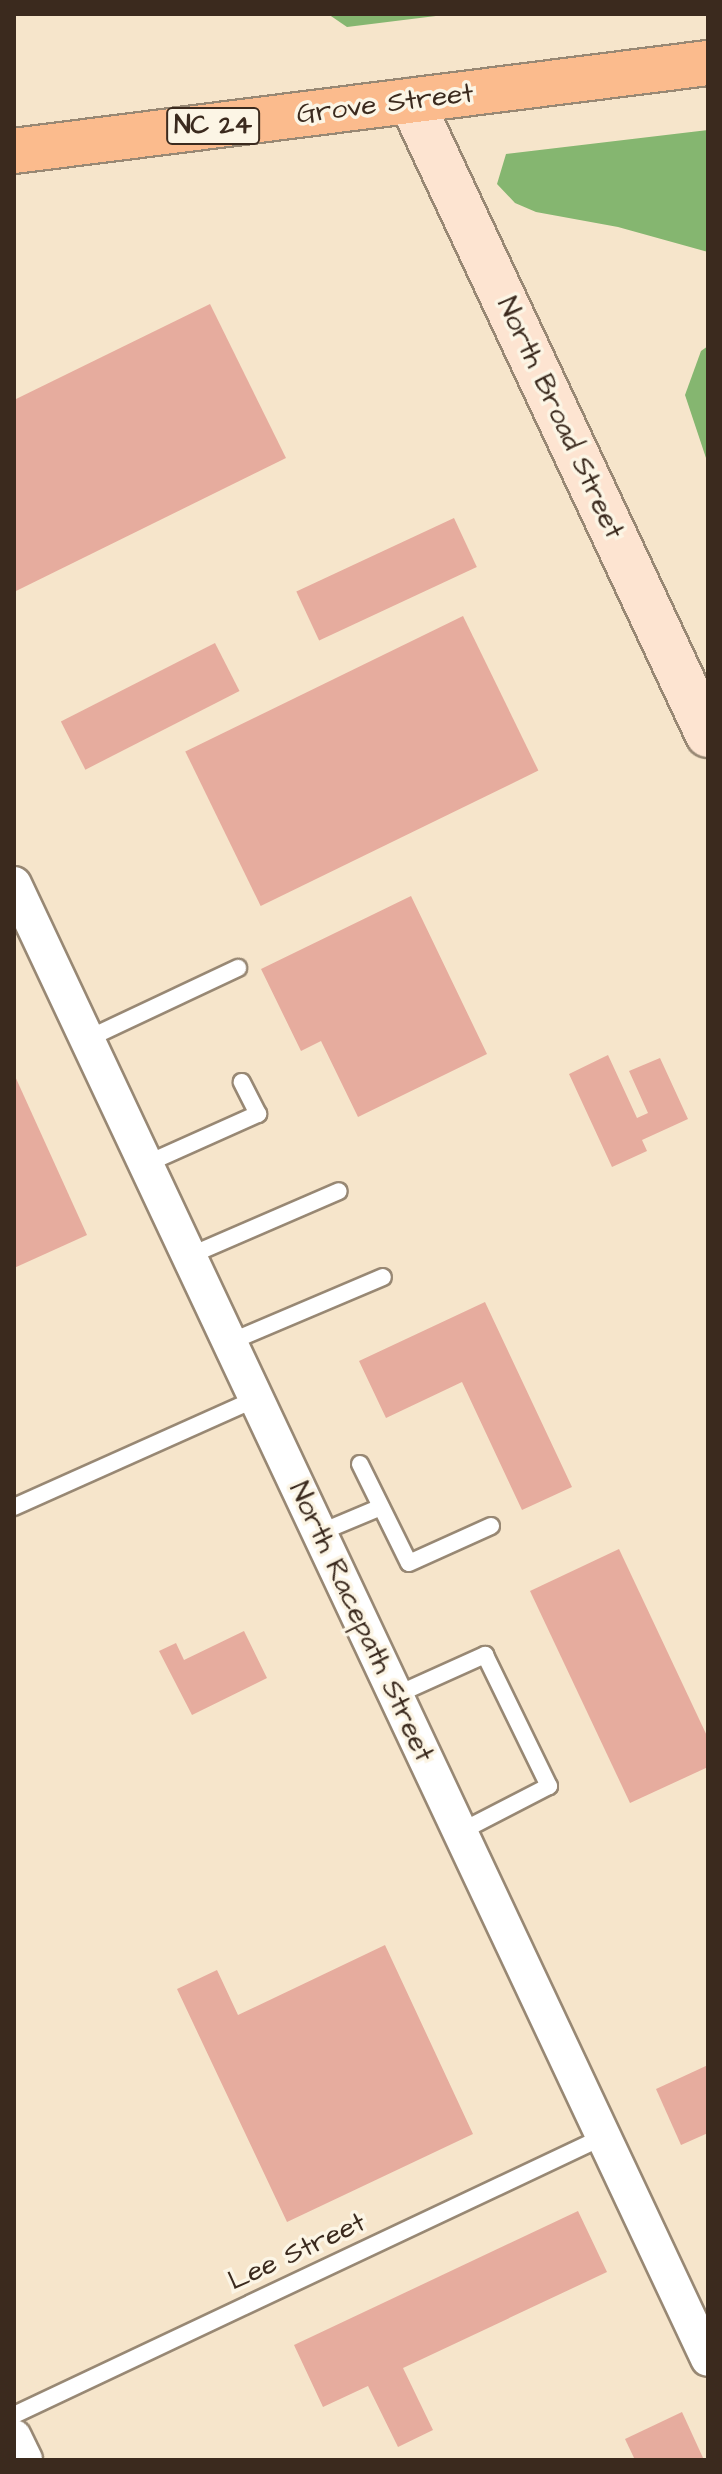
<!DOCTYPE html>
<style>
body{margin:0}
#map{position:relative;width:722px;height:2474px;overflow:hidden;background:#f6e5cb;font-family:"Architects Daughter",sans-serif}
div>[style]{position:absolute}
.forest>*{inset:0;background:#85b670}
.building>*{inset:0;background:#e6ac9e;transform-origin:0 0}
.roads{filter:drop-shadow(2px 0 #988874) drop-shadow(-2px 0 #988874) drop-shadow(0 2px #988874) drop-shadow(0 -2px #988874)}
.lane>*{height:16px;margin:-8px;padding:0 8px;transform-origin:8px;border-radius:8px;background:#fff}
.street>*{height:34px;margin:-17px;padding:0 17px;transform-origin:17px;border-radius:17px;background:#fff}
.secondary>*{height:44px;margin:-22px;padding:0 22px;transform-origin:22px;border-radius:22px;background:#fde4d1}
.highway>*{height:44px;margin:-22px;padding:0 22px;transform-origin:22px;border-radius:22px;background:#fbbb8d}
span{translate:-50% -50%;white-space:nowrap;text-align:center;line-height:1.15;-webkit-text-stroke:7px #fcf5e5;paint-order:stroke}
.shield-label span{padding:2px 6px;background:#fcf5e5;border:2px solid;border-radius:6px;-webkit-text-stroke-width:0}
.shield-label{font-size:26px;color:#3b2a1e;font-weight:700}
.street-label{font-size:28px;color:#3b2a1e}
.frame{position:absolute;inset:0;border:16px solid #3b2a1e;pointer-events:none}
</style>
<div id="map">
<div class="forest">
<div style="clip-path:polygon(328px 14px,452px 14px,347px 27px)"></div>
<div style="clip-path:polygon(708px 130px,708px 252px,618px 227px,536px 212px,515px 203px,497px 184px,506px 154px)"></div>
<div style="clip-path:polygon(708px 346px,708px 464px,685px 395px,701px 351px)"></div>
</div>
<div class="building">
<div style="clip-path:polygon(210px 304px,286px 458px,14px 592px,14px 400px)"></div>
<div style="left:454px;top:518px;width:54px;height:174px;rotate:65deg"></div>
<div style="left:463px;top:616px;width:172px;height:309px;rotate:64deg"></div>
<div style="left:215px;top:643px;width:54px;height:173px;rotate:63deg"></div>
<div style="clip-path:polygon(411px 896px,487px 1054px,358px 1117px,321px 1041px,301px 1051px,261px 969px)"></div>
<div style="clip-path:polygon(608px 1055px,637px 1118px,648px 1113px,629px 1071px,660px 1058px,688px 1119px,642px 1140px,647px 1151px,612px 1167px,569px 1074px)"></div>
<div style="clip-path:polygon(14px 1074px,87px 1235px,14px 1268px)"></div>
<div style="clip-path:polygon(485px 1302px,572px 1487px,522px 1510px,462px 1382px,386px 1418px,359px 1361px)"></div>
<div style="clip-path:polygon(619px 1549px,708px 1738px,708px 1767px,630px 1803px,530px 1591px)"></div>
<div style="clip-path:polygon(244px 1631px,267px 1678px,192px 1715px,159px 1651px,176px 1643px,184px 1660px)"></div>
<div style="clip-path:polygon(385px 1945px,473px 2134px,287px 2222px,177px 1989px,217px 1970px,238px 2015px)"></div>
<div style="clip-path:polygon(708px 2065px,708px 2133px,681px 2145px,656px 2089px)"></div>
<div style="clip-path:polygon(578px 2211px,607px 2272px,403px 2368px,433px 2430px,398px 2447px,368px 2386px,323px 2407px,294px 2345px)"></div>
<div style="clip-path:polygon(682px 2412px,704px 2460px,635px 2460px,625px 2439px)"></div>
</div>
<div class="roads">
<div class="lane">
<div style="left:87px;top:1039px;width:167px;rotate:-25.2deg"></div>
<div style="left:146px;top:1164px;width:123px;rotate:-24.1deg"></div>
<div style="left:258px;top:1114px;width:36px;rotate:-117deg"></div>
<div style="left:189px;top:1256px;width:163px;rotate:-23.4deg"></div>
<div style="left:230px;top:1342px;width:166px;rotate:-23deg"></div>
<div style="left:360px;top:1464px;width:110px;rotate:63.7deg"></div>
<div style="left:409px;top:1563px;width:90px;rotate:-24.3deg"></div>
<div style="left:14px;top:1507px;width:265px;rotate:-24.1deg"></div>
<div style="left:319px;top:1533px;width:67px;rotate:-22.8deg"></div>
<div style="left:396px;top:1695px;width:98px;rotate:-24.2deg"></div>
<div style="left:485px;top:1655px;width:146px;rotate:64deg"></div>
<div style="left:549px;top:1786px;width:100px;rotate:152.7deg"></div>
<div style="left:14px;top:2415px;width:651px;rotate:-25.27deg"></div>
</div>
<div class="street">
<div style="left:14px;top:884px;width:1630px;rotate:64.8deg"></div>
<div style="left:14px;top:2437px;width:25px;rotate:64deg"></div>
</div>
<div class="secondary">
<div style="left:411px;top:101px;width:700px;rotate:64.9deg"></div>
</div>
<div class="highway">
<div style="left:14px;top:151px;width:700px;rotate:-7.23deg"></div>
</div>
</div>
<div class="shield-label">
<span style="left:213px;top:126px">NC 24</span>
</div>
<div class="street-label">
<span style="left:385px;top:104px;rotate:-7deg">Grove Street</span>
<span style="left:560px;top:418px;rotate:65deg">North Broad Street</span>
<span style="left:361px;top:1622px;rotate:65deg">North Racepath Street</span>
<span style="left:297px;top:2252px;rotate:-25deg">Lee Street</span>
</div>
<div class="frame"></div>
</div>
